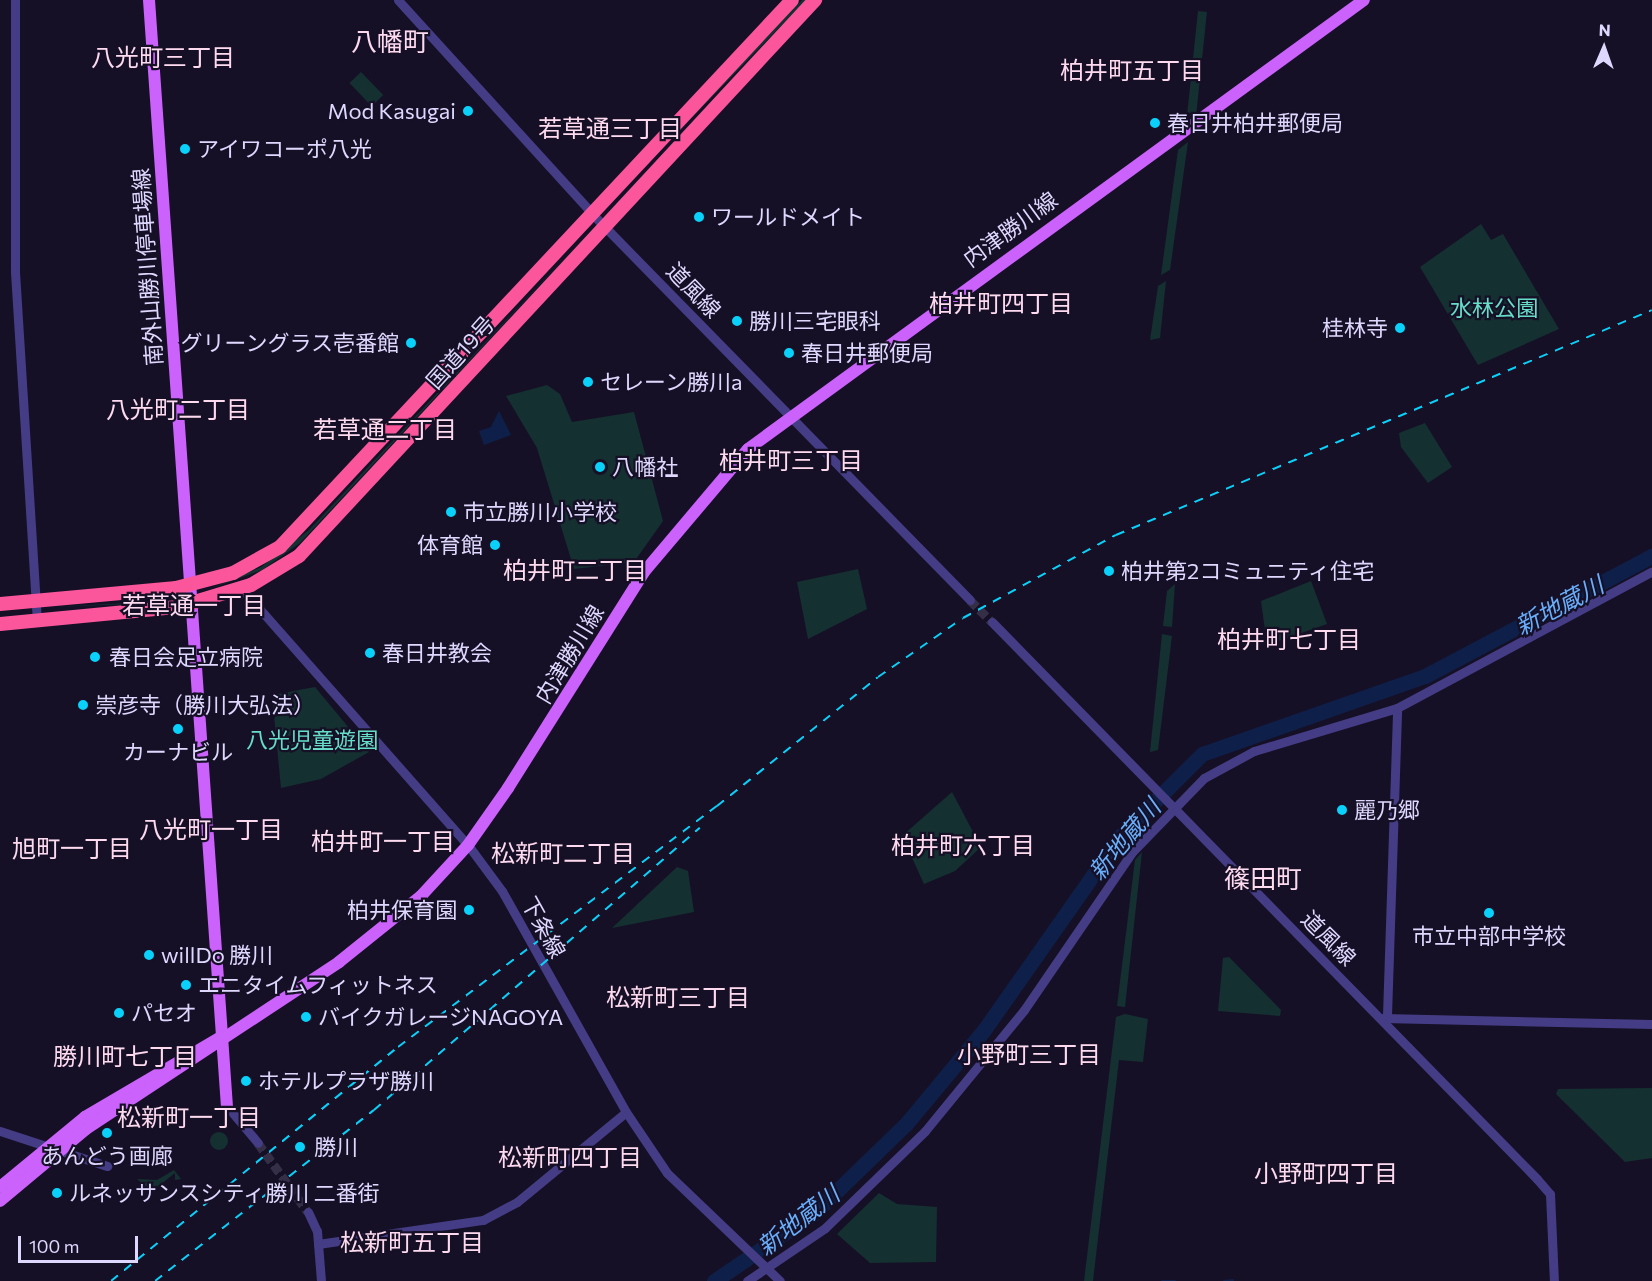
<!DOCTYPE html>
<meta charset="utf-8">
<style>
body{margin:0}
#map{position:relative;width:1652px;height:1281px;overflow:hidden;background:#161027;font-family:Commissioner,"Noto Sans JP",sans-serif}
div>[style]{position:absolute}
.green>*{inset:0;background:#143031;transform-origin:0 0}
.round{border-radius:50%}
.water>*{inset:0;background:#0e2049}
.stream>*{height:2px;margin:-1px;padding:0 1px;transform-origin:1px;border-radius:1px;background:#0e2049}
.river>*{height:15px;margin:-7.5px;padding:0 7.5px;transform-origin:7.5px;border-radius:7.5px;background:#0e2049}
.minor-tunnel>*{height:9px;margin-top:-4.5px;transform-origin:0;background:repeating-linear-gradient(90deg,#342e47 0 9px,transparent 0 13.5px)}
.minor>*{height:9px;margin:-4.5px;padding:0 4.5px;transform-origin:4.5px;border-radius:4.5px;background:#443d85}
.major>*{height:12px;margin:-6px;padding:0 6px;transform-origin:6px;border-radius:6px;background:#cb62fb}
.highway>*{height:14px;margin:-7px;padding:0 7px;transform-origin:7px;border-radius:7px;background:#fb569b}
.rail>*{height:2px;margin-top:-1px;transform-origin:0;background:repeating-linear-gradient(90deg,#09d1f9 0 9px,transparent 0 17px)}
.dots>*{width:16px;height:16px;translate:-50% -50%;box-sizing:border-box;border:3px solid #161027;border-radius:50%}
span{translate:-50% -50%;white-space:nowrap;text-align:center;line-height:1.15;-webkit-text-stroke:4.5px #161027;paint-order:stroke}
.poi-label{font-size:22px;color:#dfd8fe}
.right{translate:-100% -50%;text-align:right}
.left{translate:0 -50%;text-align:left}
.street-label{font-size:22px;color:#dfd8fe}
.park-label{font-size:22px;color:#65ddc7}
.neighbourhood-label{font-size:24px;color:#fedaef}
.water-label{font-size:24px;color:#69aefb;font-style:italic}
.quarter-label{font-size:26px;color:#fedaef}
.north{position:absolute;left:1574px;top:18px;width:60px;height:60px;-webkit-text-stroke:4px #161027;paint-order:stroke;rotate:2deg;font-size:16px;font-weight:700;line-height:24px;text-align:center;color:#dfd8fe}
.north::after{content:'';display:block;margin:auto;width:21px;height:27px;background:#dfd8fe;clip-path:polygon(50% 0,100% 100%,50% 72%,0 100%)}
.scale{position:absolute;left:18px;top:1236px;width:120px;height:27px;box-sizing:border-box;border:3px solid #dfd8fe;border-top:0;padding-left:8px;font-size:18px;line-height:21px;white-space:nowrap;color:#dfd8fe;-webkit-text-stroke:4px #161027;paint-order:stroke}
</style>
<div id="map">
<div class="green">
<div style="clip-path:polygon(802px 0,806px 0,613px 199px)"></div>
<div style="left:1198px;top:11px;width:9px;height:102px;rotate:6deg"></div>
<div style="left:361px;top:72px;width:32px;height:16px;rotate:46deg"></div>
<div style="clip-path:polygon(1188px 142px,1170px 270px,1161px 275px,1178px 150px)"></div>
<div style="clip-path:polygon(1481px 224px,1491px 240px,1503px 234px,1559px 329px,1478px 365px,1420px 267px)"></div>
<div style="clip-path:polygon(583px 238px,300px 543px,262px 570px,212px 588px,261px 567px,309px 530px)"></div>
<div style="clip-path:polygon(1166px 281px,1160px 338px,1150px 340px,1158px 286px)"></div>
<div style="clip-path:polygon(547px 385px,560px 394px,572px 422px,634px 412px,663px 521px,634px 562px,574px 569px,537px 448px,506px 396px)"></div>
<div style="clip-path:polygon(1425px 423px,1452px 467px,1428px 483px,1401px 447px,1399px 433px)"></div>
<div style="clip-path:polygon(858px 569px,867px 609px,808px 639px,797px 582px)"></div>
<div style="clip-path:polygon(1311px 581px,1327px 624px,1267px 645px,1261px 601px)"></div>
<div style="clip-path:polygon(1175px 584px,1172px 627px,1163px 626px,1167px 591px)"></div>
<div style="clip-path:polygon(172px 598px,128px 604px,53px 607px,129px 603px)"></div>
<div style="clip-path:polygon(1162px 634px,1172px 636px,1158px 750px,1150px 752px)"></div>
<div style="clip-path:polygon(315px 687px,369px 752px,321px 779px,281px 788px,272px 695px)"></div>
<div style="clip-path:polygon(952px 792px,981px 847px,955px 871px,924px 884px,902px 836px)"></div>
<div style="clip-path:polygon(1142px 852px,1125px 1007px,1117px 1006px,1135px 860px)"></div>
<div style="clip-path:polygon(677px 867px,688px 871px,694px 912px,612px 928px)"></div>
<div style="clip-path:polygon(1229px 957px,1281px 1010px,1280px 1016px,1218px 1011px,1223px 958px)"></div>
<div style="clip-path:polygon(1125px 1014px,1148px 1019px,1143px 1062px,1119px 1060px,1093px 1281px,1084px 1281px,1116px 1017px)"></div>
<div style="clip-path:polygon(1652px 1088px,1652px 1158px,1625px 1162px,1556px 1094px,1558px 1089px)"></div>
<div class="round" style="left:210px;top:1132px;width:18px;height:18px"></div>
<div style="clip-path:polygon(174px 1170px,181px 1179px,175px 1180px,175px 1173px,151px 1192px,137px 1179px,157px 1180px)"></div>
<div style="clip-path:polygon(879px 1193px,897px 1204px,937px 1207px,936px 1262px,870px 1263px,837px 1234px)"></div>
</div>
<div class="water">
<div style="clip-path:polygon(499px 411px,511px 435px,484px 445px,479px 431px,491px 427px)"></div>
</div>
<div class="stream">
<div style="left:1162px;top:1281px;width:13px"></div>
<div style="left:1224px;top:1281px;width:9px;rotate:-6deg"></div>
</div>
<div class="river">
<div style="left:714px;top:1281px;width:121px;rotate:-34.2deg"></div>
<div style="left:814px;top:1213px;width:128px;rotate:-44.1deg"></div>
<div style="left:906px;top:1124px;width:122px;rotate:-50.3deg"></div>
<div style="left:984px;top:1030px;width:238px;rotate:-54.9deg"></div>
<div style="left:1121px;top:835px;width:115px;rotate:-45deg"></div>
<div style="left:1202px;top:754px;width:236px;rotate:-19.3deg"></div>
<div style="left:1425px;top:676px;width:257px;rotate:-27.9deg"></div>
</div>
<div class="minor-tunnel">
<div style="left:970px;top:600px;width:31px;rotate:45deg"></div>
<div style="left:258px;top:1143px;width:85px;rotate:54.1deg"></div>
</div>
<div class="minor">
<div style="left:15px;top:0;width:272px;rotate:90deg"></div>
<div style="left:15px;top:272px;width:347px;rotate:86.4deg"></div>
<div style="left:398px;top:0;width:303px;rotate:47.7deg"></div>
<div style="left:602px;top:224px;width:526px;rotate:45.62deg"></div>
<div style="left:242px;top:589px;width:341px;rotate:48.6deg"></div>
<div style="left:468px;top:845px;width:57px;rotate:53.5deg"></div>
<div style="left:502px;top:891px;width:253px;rotate:60.7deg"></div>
<div style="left:626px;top:1112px;width:73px;rotate:56.1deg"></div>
<div style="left:667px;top:1173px;width:156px;rotate:43.7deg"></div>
<div style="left:992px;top:622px;width:779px;rotate:45.62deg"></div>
<div style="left:1537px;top:1179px;width:20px;rotate:49deg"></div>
<div style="left:1550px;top:1194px;width:87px;rotate:87.4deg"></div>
<div style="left:1387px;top:1015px;width:307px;rotate:-88.1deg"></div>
<div style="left:1383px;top:1018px;width:269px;rotate:1.3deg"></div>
<div style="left:227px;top:1106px;width:48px;rotate:50deg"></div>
<div style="left:0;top:1131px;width:113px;rotate:18.1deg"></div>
<div style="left:308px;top:1212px;width:21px;rotate:65deg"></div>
<div style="left:317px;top:1231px;width:50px;rotate:85.4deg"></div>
<div style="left:318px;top:1244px;width:167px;rotate:-8.3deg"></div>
<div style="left:483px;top:1220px;width:38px;rotate:-28deg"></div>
<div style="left:517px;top:1202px;width:141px;rotate:-39.5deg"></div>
<div style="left:747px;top:1281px;width:94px;rotate:-34.2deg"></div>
<div style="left:825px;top:1228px;width:139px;rotate:-44.1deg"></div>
<div style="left:925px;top:1131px;width:156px;rotate:-50.7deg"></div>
<div style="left:1024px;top:1010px;width:193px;rotate:-55.6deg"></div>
<div style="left:1133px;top:851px;width:102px;rotate:-45.8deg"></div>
<div style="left:1204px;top:778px;width:57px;rotate:-28.4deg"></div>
<div style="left:1254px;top:751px;width:149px;rotate:-16.7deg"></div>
<div style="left:1397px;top:708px;width:289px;rotate:-28.2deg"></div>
</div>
<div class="major">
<div style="left:149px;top:0;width:1109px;rotate:85.97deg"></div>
<div style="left:0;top:1187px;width:110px;rotate:-39.5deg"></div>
<div style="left:85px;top:1117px;width:158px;rotate:-30.5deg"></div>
<div style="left:0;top:1201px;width:112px;rotate:-39.9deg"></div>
<div style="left:86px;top:1129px;width:303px;rotate:-33.4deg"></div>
<div style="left:339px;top:962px;width:105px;rotate:-38.8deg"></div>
<div style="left:421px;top:896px;width:69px;rotate:-47.3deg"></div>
<div style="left:468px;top:845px;width:70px;rotate:-54.9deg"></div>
<div style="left:508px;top:788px;width:255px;rotate:-57.8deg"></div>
<div style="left:644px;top:572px;width:161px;rotate:-49.8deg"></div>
<div style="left:748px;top:449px;width:762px;rotate:-36.09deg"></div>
</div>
<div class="highway">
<div style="left:0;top:604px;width:177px;rotate:-5.2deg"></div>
<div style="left:176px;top:588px;width:59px;rotate:-14.7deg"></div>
<div style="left:233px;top:573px;width:54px;rotate:-29deg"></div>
<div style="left:280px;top:547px;width:749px;rotate:-46.89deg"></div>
<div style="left:0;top:624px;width:179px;rotate:-5.5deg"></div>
<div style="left:178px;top:607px;width:76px;rotate:-16.8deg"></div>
<div style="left:251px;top:585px;width:56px;rotate:-31.1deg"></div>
<div style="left:299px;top:556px;width:759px;rotate:-47.14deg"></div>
</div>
<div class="rail">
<div style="left:111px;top:1281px;width:370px;rotate:-39.2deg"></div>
<div style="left:398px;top:1047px;width:400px;rotate:-37.1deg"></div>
<div style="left:717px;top:806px;width:206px;rotate:-38.7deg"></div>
<div style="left:878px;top:677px;width:103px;rotate:-34.8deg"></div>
<div style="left:963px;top:618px;width:174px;rotate:-28.5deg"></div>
<div style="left:1116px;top:535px;width:581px;rotate:-22.77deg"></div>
<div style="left:155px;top:1281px;width:278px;rotate:-38deg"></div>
<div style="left:374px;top:1110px;width:431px;rotate:-40.9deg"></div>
</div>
<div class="dots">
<div style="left:468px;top:111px;background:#09d1f9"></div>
<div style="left:1155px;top:123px;background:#09d1f9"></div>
<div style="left:185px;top:149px;background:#09d1f9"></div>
<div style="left:699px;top:217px;background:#09d1f9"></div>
<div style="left:737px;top:321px;background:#09d1f9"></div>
<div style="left:1400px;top:328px;background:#09d1f9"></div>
<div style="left:411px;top:343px;background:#09d1f9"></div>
<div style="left:789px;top:353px;background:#09d1f9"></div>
<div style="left:588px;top:382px;background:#09d1f9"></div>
<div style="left:600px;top:467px;background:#09d1f9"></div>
<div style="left:451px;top:512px;background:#09d1f9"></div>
<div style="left:495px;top:545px;background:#09d1f9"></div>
<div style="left:1109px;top:571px;background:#09d1f9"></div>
<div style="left:370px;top:653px;background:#09d1f9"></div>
<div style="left:95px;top:657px;background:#09d1f9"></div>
<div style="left:83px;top:705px;background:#09d1f9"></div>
<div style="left:178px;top:729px;background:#09d1f9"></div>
<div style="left:1342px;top:810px;background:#09d1f9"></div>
<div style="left:469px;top:910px;background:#09d1f9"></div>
<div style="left:1489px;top:913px;background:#09d1f9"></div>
<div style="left:149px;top:955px;background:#09d1f9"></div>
<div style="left:186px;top:985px;background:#09d1f9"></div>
<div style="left:119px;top:1013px;background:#09d1f9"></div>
<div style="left:306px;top:1017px;background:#09d1f9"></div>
<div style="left:246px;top:1081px;background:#09d1f9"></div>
<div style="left:107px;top:1133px;background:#09d1f9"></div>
<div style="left:300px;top:1147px;background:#09d1f9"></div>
<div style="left:57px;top:1193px;background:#09d1f9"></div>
</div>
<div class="poi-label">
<span class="right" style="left:456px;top:111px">Mod Kasugai</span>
<span class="left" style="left:1167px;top:123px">春日井柏井郵便局</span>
<span class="left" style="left:197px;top:149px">アイワコーポ八光</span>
<span class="left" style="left:711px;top:217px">ワールドメイト</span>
<span class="left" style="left:749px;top:321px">勝川三宅眼科</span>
<span class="right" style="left:1388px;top:328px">桂林寺</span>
<span class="right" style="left:399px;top:343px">グリーングラス壱番館</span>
<span class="left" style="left:801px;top:353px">春日井郵便局</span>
<span class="left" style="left:600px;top:382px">セレーン勝川a</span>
<span class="left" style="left:612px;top:467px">八幡社</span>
<span class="left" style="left:463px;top:512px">市立勝川小学校</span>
<span class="right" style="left:483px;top:545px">体育館</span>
<span class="left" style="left:1121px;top:571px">柏井第2コミュニティ住宅</span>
<span class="left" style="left:382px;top:653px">春日井教会</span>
<span class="left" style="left:109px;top:657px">春日会足立病院</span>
<span class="left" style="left:95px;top:705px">崇彦寺（勝川大弘法）</span>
<span style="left:178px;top:752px">カーナビル</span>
<span class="left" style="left:1354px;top:810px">麗乃郷</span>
<span class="right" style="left:457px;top:910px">柏井保育園</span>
<span style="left:1489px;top:936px">市立中部中学校</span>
<span class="left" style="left:161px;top:955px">willDo 勝川</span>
<span class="left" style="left:198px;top:985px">エニタイムフィットネス</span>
<span class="left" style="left:131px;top:1013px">パセオ</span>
<span class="left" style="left:318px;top:1017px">バイクガレージNAGOYA</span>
<span class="left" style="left:258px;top:1081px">ホテルプラザ勝川</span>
<span class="left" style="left:314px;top:1147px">勝川</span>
<span style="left:107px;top:1156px">あんどう画廊</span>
<span class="left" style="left:69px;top:1193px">ルネッサンスシティ勝川 二番街</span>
</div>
<div class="street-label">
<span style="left:1010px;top:229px;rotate:-36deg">内津勝川線</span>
<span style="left:147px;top:267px;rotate:-94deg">南外山勝川停車場線</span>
<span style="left:694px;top:290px;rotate:46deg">道風線</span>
<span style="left:460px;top:352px;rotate:-48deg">国道19号</span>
<span style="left:569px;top:654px;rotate:-59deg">内津勝川線</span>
<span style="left:544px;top:927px;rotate:61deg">下条線</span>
<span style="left:1329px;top:938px;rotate:45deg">道風線</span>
</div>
<div class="park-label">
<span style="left:1494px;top:308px">水林公園</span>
<span style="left:312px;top:740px">八光児童遊園</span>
</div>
<div class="neighbourhood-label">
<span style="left:163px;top:57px">八光町三丁目</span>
<span style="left:1132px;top:70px">柏井町五丁目</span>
<span style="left:610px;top:128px">若草通三丁目</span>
<span style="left:1001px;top:303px">柏井町四丁目</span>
<span style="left:178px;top:409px">八光町二丁目</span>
<span style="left:385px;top:429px">若草通二丁目</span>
<span style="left:791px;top:460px">柏井町三丁目</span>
<span style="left:575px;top:570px">柏井町二丁目</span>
<span style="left:194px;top:605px">若草通一丁目</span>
<span style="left:1289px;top:639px">柏井町七丁目</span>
<span style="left:211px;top:829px">八光町一丁目</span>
<span style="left:383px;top:841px">柏井町一丁目</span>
<span style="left:963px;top:845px">柏井町六丁目</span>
<span style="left:72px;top:848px">旭町一丁目</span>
<span style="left:563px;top:853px">松新町二丁目</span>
<span style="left:678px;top:997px">松新町三丁目</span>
<span style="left:1029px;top:1054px">小野町三丁目</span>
<span style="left:125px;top:1056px">勝川町七丁目</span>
<span style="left:189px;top:1117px">松新町一丁目</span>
<span style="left:570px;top:1157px">松新町四丁目</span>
<span style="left:1326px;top:1173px">小野町四丁目</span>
<span style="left:412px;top:1242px">松新町五丁目</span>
</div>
<div class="water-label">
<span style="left:1559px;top:605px;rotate:-28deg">新地蔵川</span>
<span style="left:1124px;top:839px;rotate:-50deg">新地蔵川</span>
<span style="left:798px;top:1220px;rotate:-38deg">新地蔵川</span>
</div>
<div class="quarter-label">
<span style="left:390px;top:41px">八幡町</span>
<span style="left:1263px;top:878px">篠田町</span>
</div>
<div class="north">N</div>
<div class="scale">100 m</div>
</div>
